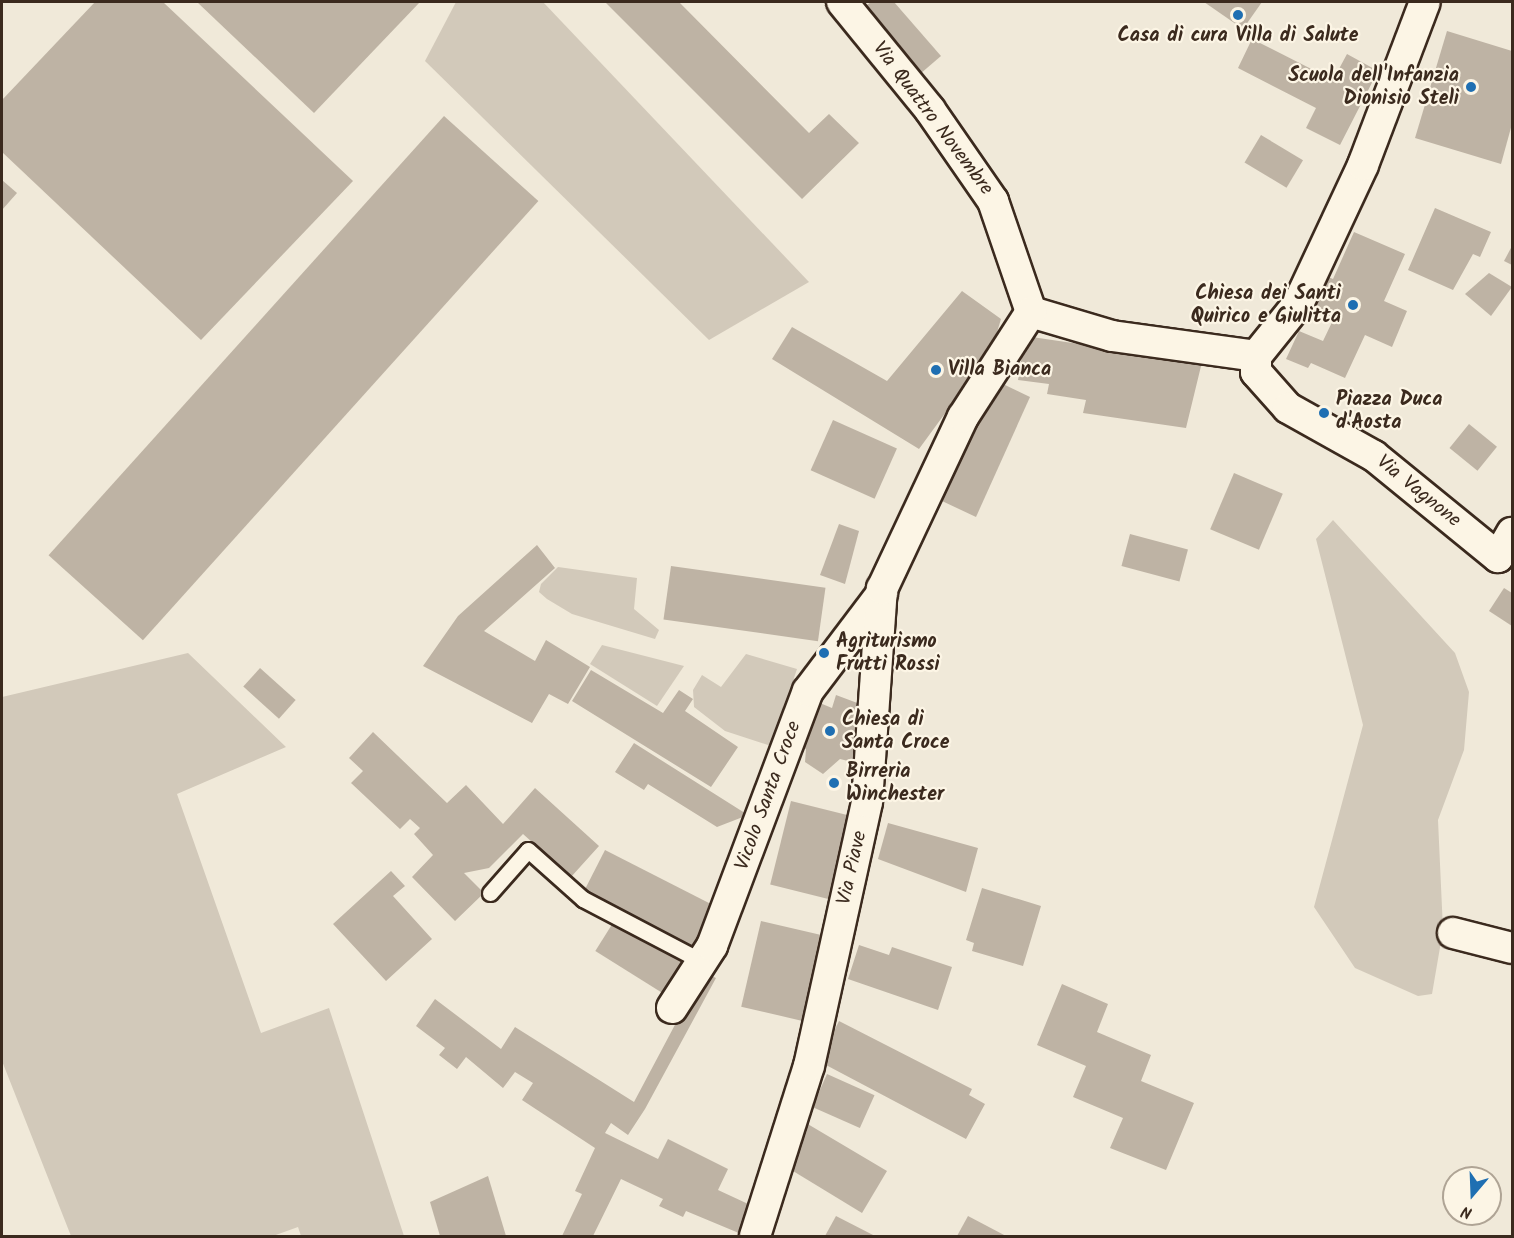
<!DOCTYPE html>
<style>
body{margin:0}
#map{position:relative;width:1514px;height:1238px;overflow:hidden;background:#f0e9d9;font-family:Kalam,sans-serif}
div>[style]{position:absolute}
.green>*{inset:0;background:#d2c9ba}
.building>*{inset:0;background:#beb3a4;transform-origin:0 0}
.roads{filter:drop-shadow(2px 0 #3b2a1e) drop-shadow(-2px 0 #3b2a1e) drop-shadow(0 2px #3b2a1e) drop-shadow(0 -2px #3b2a1e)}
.lane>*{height:15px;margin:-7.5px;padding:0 7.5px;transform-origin:7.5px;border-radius:7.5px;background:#fcf5e5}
.street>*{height:30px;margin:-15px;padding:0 15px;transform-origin:15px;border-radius:15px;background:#fcf5e5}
.dots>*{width:16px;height:16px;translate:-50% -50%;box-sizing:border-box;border:3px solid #fcf5e5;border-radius:50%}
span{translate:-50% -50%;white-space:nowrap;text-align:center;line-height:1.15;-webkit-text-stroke:4.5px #fcf5e5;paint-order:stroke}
.poi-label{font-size:20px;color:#3b2a1e;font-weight:700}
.right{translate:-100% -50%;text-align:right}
.left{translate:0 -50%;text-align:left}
.street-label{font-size:20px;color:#3b2a1e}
.frame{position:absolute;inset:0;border:3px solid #3b2a1e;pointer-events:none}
.north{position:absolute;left:1442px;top:1166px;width:60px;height:60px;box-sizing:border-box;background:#fcf5e5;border:2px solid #afa495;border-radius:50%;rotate:199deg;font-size:16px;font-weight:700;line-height:24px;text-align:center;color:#3b2a1e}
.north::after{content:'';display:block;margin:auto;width:21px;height:27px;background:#1f6fb2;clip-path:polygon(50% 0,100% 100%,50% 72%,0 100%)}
</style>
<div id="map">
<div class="green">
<div style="clip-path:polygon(456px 2px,543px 2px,809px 282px,709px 340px,425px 61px)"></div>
<div style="clip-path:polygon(1333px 520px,1455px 653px,1469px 692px,1464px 750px,1438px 820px,1443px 930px,1432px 994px,1418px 996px,1355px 968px,1314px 907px,1363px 725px,1316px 539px)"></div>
<div style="clip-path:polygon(558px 567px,637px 578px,634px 609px,659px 630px,655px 639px,572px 614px,547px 599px,539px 592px,541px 584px)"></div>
<div style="clip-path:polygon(602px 645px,684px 666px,657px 706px,590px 664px)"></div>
<div style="clip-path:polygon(188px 653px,286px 747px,177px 794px,261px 1033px,329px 1008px,404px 1236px,301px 1236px,298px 1227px,273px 1236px,71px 1236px,2px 1061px,2px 697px)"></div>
<div style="clip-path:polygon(746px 654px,797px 669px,771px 746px,725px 731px,694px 707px,693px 690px,702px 675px,721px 687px)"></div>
</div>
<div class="building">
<div style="clip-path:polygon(95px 2px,163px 2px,353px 181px,201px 340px,2px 152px,2px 100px)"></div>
<div style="clip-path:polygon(197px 2px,420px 2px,314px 113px)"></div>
<div style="clip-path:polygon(605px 2px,679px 2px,809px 133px,829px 114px,859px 143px,802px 199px)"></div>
<div style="clip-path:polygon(871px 2px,894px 2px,941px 56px,920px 74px,863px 8px)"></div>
<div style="clip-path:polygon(1204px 2px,1262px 2px,1243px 29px)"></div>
<div style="clip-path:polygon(1447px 31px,1512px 51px,1512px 124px,1501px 164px,1415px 138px)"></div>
<div style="clip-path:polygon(1252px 39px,1333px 80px,1347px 54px,1378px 71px,1340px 145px,1306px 128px,1316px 108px,1238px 68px)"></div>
<div style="left:444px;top:116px;width:127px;height:591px;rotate:42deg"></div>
<div style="left:1261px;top:135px;width:49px;height:32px;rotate:31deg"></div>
<div style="clip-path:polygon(2px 180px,17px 193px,2px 210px)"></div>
<div style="clip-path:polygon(1435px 208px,1491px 232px,1480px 257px,1473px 254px,1453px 290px,1408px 270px)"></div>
<div style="clip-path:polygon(1354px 232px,1405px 254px,1384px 301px,1407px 311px,1392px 347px,1365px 335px,1345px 378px,1311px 363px,1308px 368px,1286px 359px,1299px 331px,1323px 341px,1334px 318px,1312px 308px,1326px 276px,1333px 279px)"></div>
<div style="clip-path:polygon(1512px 246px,1512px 265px,1504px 261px)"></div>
<div style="clip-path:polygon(1489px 273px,1512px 287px,1491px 316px,1465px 294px)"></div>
<div style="clip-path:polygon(962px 291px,1001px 319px,992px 349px,919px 449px,772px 359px,792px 327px,887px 381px)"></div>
<div style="clip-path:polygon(1025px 336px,1202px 362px,1186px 428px,1083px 413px,1086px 400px,1047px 394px,1049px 384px,1018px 380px)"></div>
<div style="clip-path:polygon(1003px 384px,1030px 397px,976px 517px,942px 501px,977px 420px)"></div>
<div style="left:833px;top:420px;width:70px;height:55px;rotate:24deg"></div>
<div style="left:1469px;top:424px;width:36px;height:31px;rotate:39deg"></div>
<div style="left:1234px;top:473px;width:53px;height:61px;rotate:23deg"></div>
<div style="clip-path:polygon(839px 524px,859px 531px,845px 584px,820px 575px)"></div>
<div style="left:1130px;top:534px;width:60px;height:33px;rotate:15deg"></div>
<div style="clip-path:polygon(537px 545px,555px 568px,484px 631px,535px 661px,546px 640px,590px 667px,568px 704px,549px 694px,532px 723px,423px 666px,458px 616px)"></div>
<div style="left:671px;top:566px;width:156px;height:54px;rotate:8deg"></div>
<div style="clip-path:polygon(1504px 588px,1512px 593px,1512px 626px,1489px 611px)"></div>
<div style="left:260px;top:668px;width:48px;height:25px;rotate:42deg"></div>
<div style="clip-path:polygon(591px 670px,663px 713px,679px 690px,693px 699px,685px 711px,738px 747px,711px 787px,572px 701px)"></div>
<div style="clip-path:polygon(836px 695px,860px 704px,857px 715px,868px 720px,856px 763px,840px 759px,823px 774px,805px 762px,806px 749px,791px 743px,810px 699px,832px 708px)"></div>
<div style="clip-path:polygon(373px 732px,447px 803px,466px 785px,503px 824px,535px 788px,599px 846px,571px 877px,523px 834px,489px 868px,464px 873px,484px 893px,455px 921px,412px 877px,433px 855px,414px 834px,420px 828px,410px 819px,400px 829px,351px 783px,363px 771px,349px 758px)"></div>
<div style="clip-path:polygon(634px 743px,748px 815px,717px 827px,648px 784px,644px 790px,615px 772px)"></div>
<div style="left:791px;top:801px;width:62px;height:86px;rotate:14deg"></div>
<div style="clip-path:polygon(888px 823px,978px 848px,966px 892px,878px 859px)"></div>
<div style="left:605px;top:850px;width:126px;height:46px;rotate:27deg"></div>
<div style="clip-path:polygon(391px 871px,405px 886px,393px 896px,432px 939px,386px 981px,333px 924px)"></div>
<div style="clip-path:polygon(982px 888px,1041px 906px,1023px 966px,972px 951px,974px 943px,966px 940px)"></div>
<div style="left:616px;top:918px;width:89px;height:39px;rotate:32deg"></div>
<div style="left:761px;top:921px;width:64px;height:88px;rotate:13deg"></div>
<div style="clip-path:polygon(859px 945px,889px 955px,892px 947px,952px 967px,938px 1010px,848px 979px)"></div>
<div style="clip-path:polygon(703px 972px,716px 978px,645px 1109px,628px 1135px,611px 1123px,605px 1133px,658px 1159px,668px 1139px,728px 1169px,718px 1190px,759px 1209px,746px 1236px,686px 1211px,683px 1217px,659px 1206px,663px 1199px,621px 1179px,593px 1236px,562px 1236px,582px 1194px,575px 1191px,595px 1148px,522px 1100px,533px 1083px,515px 1072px,503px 1088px,466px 1057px,457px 1069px,439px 1055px,445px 1048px,416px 1026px,435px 999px,501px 1049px,515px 1027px,634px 1102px)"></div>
<div style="clip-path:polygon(1062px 984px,1108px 1004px,1097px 1032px,1151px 1055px,1141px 1081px,1194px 1103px,1166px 1170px,1110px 1148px,1123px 1118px,1073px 1097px,1086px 1066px,1037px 1045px)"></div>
<div style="clip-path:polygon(839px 1021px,972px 1089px,969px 1095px,985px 1104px,966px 1139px,826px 1065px,823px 1053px)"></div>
<div style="left:827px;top:1074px;width:52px;height:36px;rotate:24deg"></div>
<div style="clip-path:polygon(806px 1123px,887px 1171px,862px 1213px,793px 1171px)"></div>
<div style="clip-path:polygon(488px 1176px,506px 1236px,440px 1236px,430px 1202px)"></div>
<div style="clip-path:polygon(836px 1216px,875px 1236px,825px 1236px)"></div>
<div style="clip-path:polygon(968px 1216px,1006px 1236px,957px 1236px)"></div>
</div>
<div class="roads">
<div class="lane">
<div style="left:490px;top:893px;width:57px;rotate:-48.5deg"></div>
<div style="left:528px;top:850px;width:74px;rotate:41.7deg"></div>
<div style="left:583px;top:899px;width:136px;rotate:27.7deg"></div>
</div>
<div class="street">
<div style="left:842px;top:2px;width:139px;rotate:50.8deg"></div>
<div style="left:930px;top:110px;width:111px;rotate:55.3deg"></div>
<div style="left:993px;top:201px;width:117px;rotate:71.1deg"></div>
<div style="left:1031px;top:312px;width:84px;rotate:16.5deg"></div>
<div style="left:1112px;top:336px;width:145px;rotate:7.9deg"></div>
<div style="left:1256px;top:356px;width:67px;rotate:-51.1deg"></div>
<div style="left:1298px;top:304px;width:153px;rotate:-64.9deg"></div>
<div style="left:1363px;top:165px;width:174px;rotate:-69.2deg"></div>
<div style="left:1256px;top:356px;width:16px;rotate:90deg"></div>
<div style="left:1256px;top:372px;width:48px;rotate:48.4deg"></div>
<div style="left:1288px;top:408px;width:98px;rotate:29.2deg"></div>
<div style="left:1374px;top:456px;width:160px;rotate:39.2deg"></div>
<div style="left:1498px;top:557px;width:28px;rotate:-60deg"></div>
<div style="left:1453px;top:933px;width:61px;rotate:14.3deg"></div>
<div style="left:672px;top:1008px;width:74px;rotate:-57.2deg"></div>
<div style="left:712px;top:946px;width:272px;rotate:-69.4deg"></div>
<div style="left:808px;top:691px;width:123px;rotate:-52.9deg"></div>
<div style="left:755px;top:1236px;width:178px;rotate:-72.4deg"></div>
<div style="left:809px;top:1066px;width:270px;rotate:-77.6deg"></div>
<div style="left:867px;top:802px;width:214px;rotate:-86deg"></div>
<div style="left:882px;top:589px;width:190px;rotate:-64.8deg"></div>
<div style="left:963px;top:417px;width:125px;rotate:-57.1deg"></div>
</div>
</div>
<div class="dots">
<div style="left:1238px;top:15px;background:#1f6fb2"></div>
<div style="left:1471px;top:87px;background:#1f6fb2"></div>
<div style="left:1353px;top:305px;background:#1f6fb2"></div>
<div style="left:936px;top:370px;background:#1f6fb2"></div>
<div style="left:1324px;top:413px;background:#1f6fb2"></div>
<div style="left:824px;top:653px;background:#1f6fb2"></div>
<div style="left:830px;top:731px;background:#1f6fb2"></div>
<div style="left:834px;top:783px;background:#1f6fb2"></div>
</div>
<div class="poi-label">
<span style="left:1238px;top:36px">Casa di cura Villa di Salute</span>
<span class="right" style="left:1459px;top:88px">Scuola dell'Infanzia<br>Dionisio Steli</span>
<span class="right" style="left:1341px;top:306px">Chiesa dei Santi<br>Quirico e Giulitta</span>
<span class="left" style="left:948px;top:370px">Villa Bianca</span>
<span class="left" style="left:1336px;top:412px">Piazza Duca<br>d'Aosta</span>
<span class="left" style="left:836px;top:654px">Agriturismo<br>Frutti Rossi</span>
<span class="left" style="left:842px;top:732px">Chiesa di<br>Santa Croce</span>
<span class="left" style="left:846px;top:784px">Birreria<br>Winchester</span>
</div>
<div class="street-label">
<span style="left:932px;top:119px;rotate:53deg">Via Quattro Novembre</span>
<span style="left:1418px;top:492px;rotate:39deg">Via Vagnone</span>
<span style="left:769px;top:796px;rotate:-70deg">Vicolo Santa Croce</span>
<span style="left:853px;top:868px;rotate:-77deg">Via Piave</span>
</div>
<div class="frame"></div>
<div class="north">N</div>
</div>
